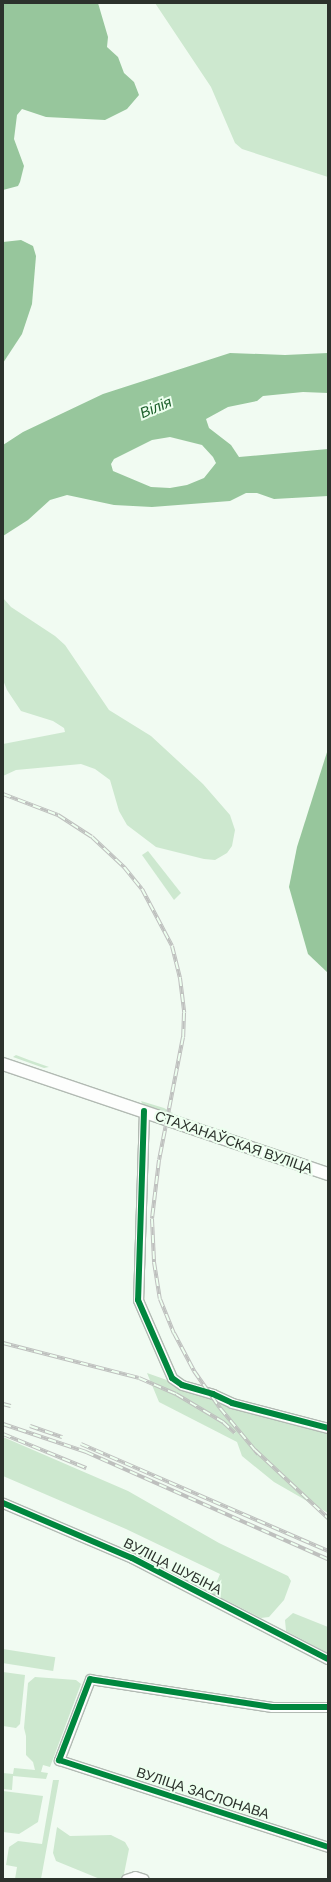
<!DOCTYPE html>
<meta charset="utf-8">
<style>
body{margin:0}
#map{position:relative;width:331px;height:1882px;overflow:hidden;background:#f1fbf2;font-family:"DM Sans",sans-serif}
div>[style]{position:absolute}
.green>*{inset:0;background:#cde8cf;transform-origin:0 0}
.water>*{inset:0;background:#97c69c}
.roads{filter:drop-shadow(1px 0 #b2bab3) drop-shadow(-1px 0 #b2bab3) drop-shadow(0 1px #b2bab3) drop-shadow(0 -1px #b2bab3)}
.minor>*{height:9px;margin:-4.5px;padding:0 4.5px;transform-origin:4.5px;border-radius:4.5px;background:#fdfefd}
.tertiary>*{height:12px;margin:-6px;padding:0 6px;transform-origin:6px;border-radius:6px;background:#fdfefd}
.rail>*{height:4px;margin-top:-2px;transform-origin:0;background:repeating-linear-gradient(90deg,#edffef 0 8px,#bec0be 0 16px);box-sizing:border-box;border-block:1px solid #bec0be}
.cycleway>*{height:6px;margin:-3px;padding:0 3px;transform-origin:3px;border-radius:3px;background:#00873e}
span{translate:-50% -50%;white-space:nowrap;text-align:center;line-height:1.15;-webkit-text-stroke:4px #edffef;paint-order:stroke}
.street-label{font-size:14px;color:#2c322c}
.water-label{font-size:15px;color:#1b5f2a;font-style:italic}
.frame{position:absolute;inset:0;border:4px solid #2c322c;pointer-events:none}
</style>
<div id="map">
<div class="green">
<div style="clip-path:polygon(155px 3px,328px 3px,328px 177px,242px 149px,235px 143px,211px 87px)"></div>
<div style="clip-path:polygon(3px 598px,11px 607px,55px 636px,65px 645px,109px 710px,151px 736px,203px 784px,230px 815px,235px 830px,232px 846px,227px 853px,215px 860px,204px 859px,156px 847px,127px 825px,119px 811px,110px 780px,95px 769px,81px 764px,16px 770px,3px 776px,3px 744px,65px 732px,64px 728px,53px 721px,21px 711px,7px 690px,3px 680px)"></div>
<div style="clip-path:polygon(148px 851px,181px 893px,174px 900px,142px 855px)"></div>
<div style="clip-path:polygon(16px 1055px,29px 1060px,49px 1067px,44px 1068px,13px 1057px)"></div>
<div style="clip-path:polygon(141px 1101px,164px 1108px,173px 1113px,143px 1105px)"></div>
<div style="clip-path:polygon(147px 1373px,218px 1398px,238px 1410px,328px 1434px,328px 1513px,274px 1482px,242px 1456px,237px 1442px,159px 1402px)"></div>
<div style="clip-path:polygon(3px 1437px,128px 1491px,219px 1543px,288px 1576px,291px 1581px,284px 1600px,269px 1617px,261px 1618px,212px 1593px,220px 1574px,126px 1529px,3px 1476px)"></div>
<div style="clip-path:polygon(293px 1613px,328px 1627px,328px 1653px,286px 1631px,285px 1620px)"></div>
<div style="left:3px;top:1649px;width:53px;height:14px;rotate:9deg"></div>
<div style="clip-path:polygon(3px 1672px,25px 1675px,20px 1724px,16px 1728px,3px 1726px)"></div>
<div style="clip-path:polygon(35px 1677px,76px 1680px,81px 1684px,50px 1767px,43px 1765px,41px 1772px,48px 1773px,46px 1779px,13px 1776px,12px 1790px,3px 1789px,3px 1773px,13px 1774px,14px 1768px,35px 1770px,33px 1762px,26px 1755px,26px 1736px,24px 1728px,28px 1683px)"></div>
<div style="clip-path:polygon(53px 1780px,59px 1780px,41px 1879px,15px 1879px,17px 1867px,6px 1865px,9px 1847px,18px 1841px,42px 1844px)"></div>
<div style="clip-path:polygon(3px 1791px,43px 1796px,38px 1822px,19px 1834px,3px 1832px)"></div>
<div style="clip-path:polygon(57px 1827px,70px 1836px,111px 1835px,125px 1842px,129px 1849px,123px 1879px,100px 1879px,56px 1861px,53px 1853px)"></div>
</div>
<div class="water">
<div style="clip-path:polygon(3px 3px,98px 3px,108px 37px,107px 47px,118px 57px,124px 73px,134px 82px,139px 95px,127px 109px,105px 120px,46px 117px,22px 109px,17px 115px,14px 139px,24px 166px,20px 182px,18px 186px,3px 190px)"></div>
<div style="clip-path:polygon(21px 240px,33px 246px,36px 256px,32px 304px,22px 334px,3px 363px,3px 242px)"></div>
<div style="clip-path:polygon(evenodd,230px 353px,285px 355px,328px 353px,328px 393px,303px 392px,263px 396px,257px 401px,228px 407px,206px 419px,209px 428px,231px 445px,239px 457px,328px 449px,328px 496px,274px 499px,257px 493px,246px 493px,230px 501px,152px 507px,114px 505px,67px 495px,50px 500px,28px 520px,3px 536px,3px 445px,23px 432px,103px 394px,230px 353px,170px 437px,202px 445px,213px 457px,216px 463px,204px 478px,187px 485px,170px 488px,151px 487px,113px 471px,111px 464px,114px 459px,152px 440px,170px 437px)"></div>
<div style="clip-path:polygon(328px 749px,328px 973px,308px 954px,289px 887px,297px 847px)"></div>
</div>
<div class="roads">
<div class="minor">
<div style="left:144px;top:1111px;width:189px;rotate:91.8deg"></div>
<div style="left:138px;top:1300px;width:85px;rotate:66.4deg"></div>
<div style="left:172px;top:1378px;width:12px;rotate:35deg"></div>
<div style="left:182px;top:1385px;width:32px;rotate:16deg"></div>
<div style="left:213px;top:1394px;width:21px;rotate:25deg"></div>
<div style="left:232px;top:1403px;width:99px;rotate:14.6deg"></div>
<div style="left:3px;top:1503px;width:140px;rotate:23.1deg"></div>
<div style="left:132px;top:1558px;width:220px;rotate:27.3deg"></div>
<div style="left:328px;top:1707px;width:56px;rotate:180deg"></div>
<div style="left:272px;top:1707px;width:184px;rotate:-171.3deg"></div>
<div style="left:90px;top:1679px;width:87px;rotate:110.9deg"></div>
<div style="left:59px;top:1760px;width:283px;rotate:17.9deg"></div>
<div style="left:126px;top:1879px;width:9px;rotate:-18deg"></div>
<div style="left:135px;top:1876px;width:9px;rotate:18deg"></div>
</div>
<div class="tertiary">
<div style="left:3px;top:1064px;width:343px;rotate:18.7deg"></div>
</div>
</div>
<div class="rail">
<div style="left:3px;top:794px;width:59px;rotate:20.9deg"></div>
<div style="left:58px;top:815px;width:40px;rotate:32.9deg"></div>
<div style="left:92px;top:837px;width:44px;rotate:43.2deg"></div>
<div style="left:124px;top:867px;width:28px;rotate:51deg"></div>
<div style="left:142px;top:889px;width:64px;rotate:62.2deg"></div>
<div style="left:172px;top:946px;width:33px;rotate:76deg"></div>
<div style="left:180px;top:978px;width:35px;rotate:83deg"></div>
<div style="left:184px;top:1013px;width:24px;rotate:92deg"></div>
<div style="left:183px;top:1037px;width:125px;rotate:101deg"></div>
<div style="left:159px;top:1160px;width:59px;rotate:96.8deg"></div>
<div style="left:152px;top:1219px;width:43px;rotate:87.3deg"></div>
<div style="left:154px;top:1262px;width:37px;rotate:81deg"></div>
<div style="left:160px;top:1299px;width:37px;rotate:68deg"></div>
<div style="left:174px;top:1333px;width:43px;rotate:62.2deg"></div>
<div style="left:194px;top:1371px;width:45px;rotate:54.9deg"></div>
<div style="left:220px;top:1408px;width:60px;rotate:50.4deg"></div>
<div style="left:3px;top:1343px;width:140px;rotate:14.4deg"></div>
<div style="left:139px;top:1378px;width:40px;rotate:23.4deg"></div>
<div style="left:176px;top:1394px;width:55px;rotate:30.8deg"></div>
<div style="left:223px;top:1422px;width:16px;rotate:43deg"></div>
<div style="left:3px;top:1404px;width:8px;rotate:14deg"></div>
<div style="left:3px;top:1424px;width:88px;rotate:18.6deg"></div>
<div style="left:86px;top:1452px;width:265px;rotate:23.9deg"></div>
<div style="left:30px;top:1426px;width:34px;rotate:19deg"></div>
<div style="left:3px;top:1434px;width:90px;rotate:22.3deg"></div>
<div style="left:81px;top:1444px;width:269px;rotate:23.4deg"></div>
<div style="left:255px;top:1450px;width:100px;rotate:43deg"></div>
</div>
<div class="cycleway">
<div style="left:144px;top:1111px;width:189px;rotate:91.8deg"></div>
<div style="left:138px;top:1300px;width:85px;rotate:66.4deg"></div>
<div style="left:172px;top:1378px;width:12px;rotate:35deg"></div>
<div style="left:182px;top:1385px;width:32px;rotate:16deg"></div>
<div style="left:213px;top:1394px;width:21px;rotate:25deg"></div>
<div style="left:232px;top:1403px;width:99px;rotate:14.6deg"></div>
<div style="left:3px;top:1503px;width:140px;rotate:23.1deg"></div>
<div style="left:132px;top:1558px;width:220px;rotate:27.3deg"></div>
<div style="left:328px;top:1707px;width:56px;rotate:180deg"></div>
<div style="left:272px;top:1707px;width:184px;rotate:-171.3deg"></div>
<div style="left:90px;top:1679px;width:87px;rotate:110.9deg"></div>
<div style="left:59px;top:1760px;width:283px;rotate:17.9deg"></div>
</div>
<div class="street-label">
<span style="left:234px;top:1142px;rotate:19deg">СТАХАНАЎСКАЯ ВУЛІЦА</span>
<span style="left:173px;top:1566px;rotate:27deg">ВУЛІЦА ШУБІНА</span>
<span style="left:203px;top:1793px;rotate:18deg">ВУЛІЦА ЗАСЛОНАВА</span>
</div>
<div class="water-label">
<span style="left:156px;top:408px;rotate:-23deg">Вілія</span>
</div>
<div class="frame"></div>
</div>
